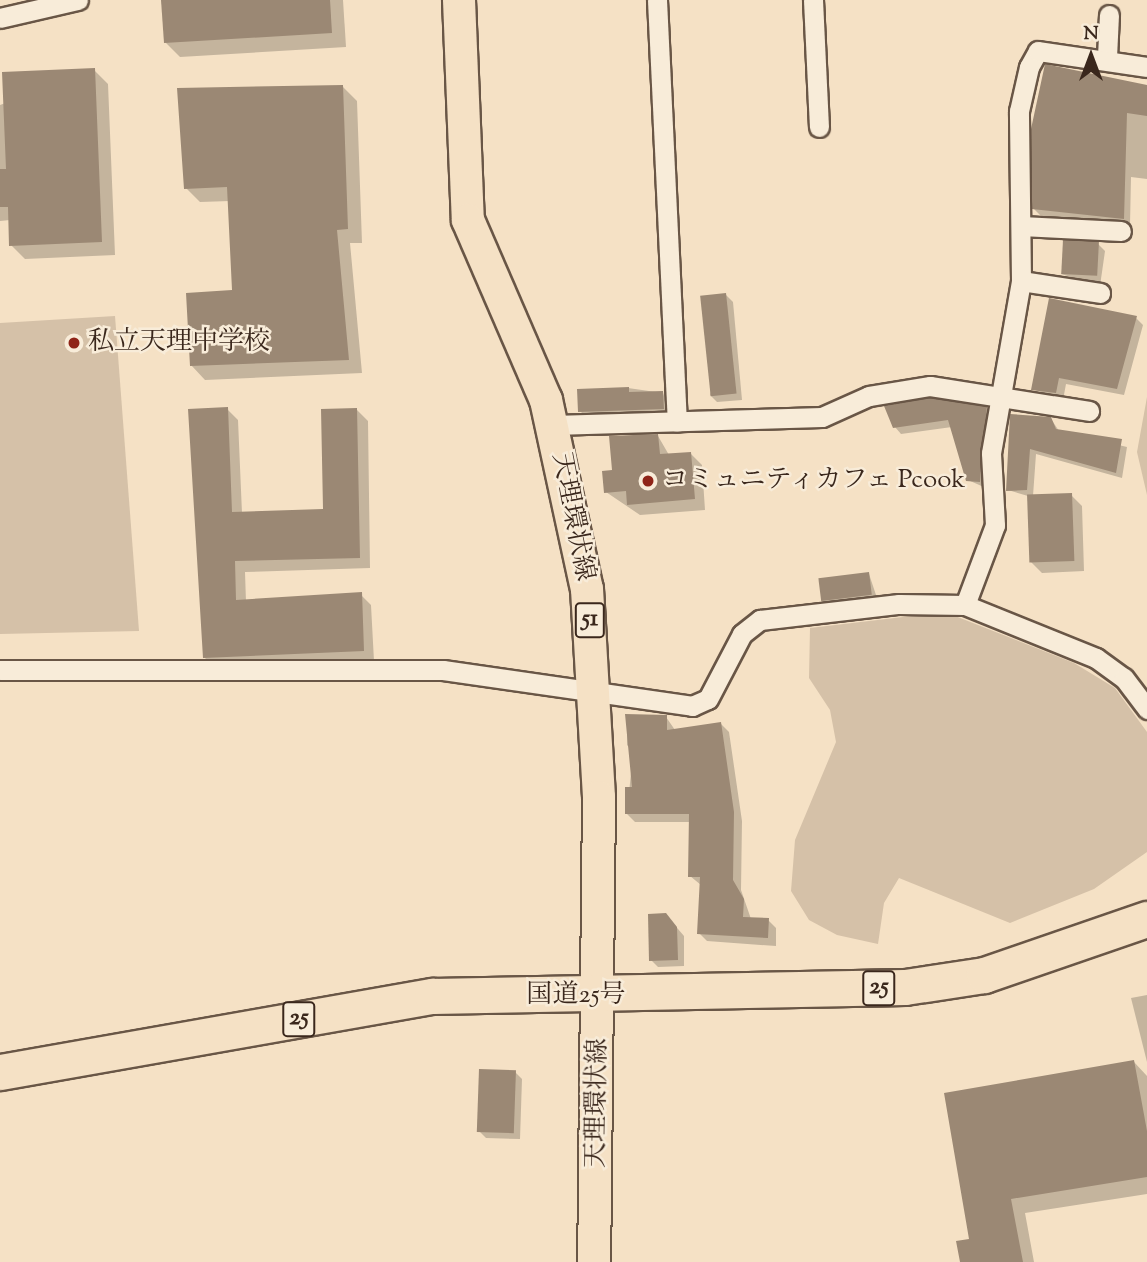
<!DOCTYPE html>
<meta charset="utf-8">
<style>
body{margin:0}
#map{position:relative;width:1147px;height:1262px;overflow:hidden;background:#f5e1c5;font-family:"Sorts Mill Goudy","Noto Serif JP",serif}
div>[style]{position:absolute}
.green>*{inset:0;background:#d5c1a8}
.shadow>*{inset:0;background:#0003}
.building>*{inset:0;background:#9b8874;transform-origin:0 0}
.roads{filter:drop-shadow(2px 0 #695646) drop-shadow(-2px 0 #695646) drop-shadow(0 2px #695646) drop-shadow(0 -2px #695646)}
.street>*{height:19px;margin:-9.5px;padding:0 9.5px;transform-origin:9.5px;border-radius:9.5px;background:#f8ecd9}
.primary>*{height:32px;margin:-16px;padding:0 16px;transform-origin:16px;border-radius:16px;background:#f5e1c5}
.highway>*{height:35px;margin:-17.5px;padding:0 17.5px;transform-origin:17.5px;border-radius:17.5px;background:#f5e1c5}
.dots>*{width:19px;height:19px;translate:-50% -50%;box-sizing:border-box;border:4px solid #f8ecd9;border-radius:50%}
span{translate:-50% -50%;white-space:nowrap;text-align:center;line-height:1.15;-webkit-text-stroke:5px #f8ecd9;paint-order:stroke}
.shield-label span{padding:2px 5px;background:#f8ecd9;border:2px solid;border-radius:5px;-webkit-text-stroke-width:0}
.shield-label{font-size:24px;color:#3a271c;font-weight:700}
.poi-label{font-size:26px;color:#3a271c}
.left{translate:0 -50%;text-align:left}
.street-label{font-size:26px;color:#3a271c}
.north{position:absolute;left:1056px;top:21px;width:70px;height:70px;-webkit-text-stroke:5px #f8ecd9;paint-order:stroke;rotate:0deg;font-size:19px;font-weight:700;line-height:28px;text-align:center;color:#3a271c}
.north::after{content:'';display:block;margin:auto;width:24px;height:32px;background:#3a271c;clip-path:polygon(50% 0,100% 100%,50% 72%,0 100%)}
</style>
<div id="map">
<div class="green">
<div style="clip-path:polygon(115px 316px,139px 631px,0 634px,0 323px)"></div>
<div style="clip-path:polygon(1147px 397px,1147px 495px,1137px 452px)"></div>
<div style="clip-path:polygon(945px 612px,1074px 663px,1115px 688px,1147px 732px,1147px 852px,1094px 889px,1010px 923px,899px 878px,884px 903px,878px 944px,837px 935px,809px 920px,791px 891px,795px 840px,836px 742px,830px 710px,809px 678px,810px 628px)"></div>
</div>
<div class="shadow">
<div style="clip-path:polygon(163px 0,343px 0,346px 47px,180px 57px,165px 42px)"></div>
<div style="clip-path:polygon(94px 70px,108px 84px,115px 255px,25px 259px,11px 245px,10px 220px,0 221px,0 105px)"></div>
<div style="clip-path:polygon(1147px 86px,1147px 179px,1131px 177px,1130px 225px,1041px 216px,1034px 209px)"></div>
<div style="clip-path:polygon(343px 87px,357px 101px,362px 243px,350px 243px,362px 373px,205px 380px,191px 365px,234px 292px,230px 201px,200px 202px,186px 188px)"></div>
<div style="clip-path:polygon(1098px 244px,1105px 251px,1100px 286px,1061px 274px)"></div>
<div style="clip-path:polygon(726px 295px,733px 302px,742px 400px,717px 402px,710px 395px)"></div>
<div style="clip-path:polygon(1136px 318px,1143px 325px,1124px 395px,1066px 384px,1063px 400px,1033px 389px)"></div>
<div style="clip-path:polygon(628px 388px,663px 393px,670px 416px,587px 418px,580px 411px)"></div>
<div style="clip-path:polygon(227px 409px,238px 420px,242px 513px,325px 511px,357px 410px,368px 421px,370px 568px,245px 572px,246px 602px,360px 594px,371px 605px,374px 661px,215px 668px,204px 657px)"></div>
<div style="clip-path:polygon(986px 409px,992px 415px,986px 488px,968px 480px,952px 427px,901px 434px,895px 427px)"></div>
<div style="clip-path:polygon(1012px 416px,1051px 419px,1059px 431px,1127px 447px,1122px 478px,1036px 454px,1033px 496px,1071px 495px,1082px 506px,1084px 571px,1042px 573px,1031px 562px,1028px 496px,1008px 490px)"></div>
<div style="clip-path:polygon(658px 436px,669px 455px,691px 454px,702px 465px,705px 510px,640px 515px,606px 492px,614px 472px)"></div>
<div style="clip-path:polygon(869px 574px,878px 601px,828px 607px,821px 600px)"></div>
<div style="clip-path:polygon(627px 715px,666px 717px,675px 730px,721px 724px,729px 732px,742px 821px,741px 890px,751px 919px,768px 920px,776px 928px,776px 946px,707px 941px,699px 933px,701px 885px,690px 876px,690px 822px,635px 822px,627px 814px,633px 752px,627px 745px)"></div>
<div style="clip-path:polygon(672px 922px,684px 936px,684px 966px,658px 967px,651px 960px)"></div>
<div style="clip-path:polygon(1147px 995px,1147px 1062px,1131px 998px)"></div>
<div style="clip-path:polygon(1134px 1062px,1147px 1076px,1147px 1194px,1025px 1213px,1034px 1262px,962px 1262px,971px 1240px)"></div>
<div style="clip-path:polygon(515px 1072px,522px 1079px,520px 1139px,486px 1138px,479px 1131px)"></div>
</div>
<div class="building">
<div style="clip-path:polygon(161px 0,330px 0,332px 33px,164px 43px)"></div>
<div style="clip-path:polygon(1045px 64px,1147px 85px,1147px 116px,1127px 113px,1124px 219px,1032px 209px,1031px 129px)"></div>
<div style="clip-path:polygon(95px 68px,102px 242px,9px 246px,8px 207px,0 207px,0 169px,6px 169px,2px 72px)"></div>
<div style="clip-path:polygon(343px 85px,348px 229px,337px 230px,349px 360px,190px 366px,186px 293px,232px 290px,227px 187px,184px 189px,177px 88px)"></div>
<div style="left:1063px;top:240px;width:36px;height:34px;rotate:3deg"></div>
<div style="left:726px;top:293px;width:101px;height:26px;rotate:84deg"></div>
<div style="clip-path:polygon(1049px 298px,1137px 316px,1117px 389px,1059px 378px,1056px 393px,1031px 390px)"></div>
<div style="clip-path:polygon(629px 387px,629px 392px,663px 391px,664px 409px,578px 412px,577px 389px)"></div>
<div style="clip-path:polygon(930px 398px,987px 407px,980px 482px,966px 481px,948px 420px,893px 428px,884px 406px)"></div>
<div style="clip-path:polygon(228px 407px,232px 512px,323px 509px,321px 409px,357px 408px,360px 558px,235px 561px,236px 600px,362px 592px,364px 651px,203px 658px,188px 409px)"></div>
<div style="clip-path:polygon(1010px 414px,1051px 417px,1056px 429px,1122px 439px,1116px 473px,1030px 449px,1027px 490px,1006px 491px)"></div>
<div style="clip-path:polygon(658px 434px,660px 454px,691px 452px,695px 499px,627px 505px,626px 491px,604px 493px,602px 471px,612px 470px,609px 436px)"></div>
<div style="left:1072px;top:493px;width:68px;height:45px;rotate:88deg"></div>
<div style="left:869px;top:572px;width:23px;height:51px;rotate:83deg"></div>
<div style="clip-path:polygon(625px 714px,667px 715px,667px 730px,721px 722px,734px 812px,733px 880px,744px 899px,743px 917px,769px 918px,768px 938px,697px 934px,700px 877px,688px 877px,689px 814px,625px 814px,625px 787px,632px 787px)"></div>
<div style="clip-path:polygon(666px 913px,677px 927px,678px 960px,649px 961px,648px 914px)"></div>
<div style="clip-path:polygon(1134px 1060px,1147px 1131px,1147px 1177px,1011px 1199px,1023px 1262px,960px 1262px,956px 1241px,969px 1239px,944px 1093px)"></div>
<div style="left:479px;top:1069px;width:37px;height:63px;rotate:2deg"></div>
</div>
<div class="roads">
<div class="street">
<div style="left:657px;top:0;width:422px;rotate:87.3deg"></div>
<div style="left:813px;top:0;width:127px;rotate:87.3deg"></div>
<div style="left:0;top:18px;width:80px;rotate:-13deg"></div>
<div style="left:1107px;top:57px;width:42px;rotate:-87.3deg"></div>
<div style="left:1021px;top:226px;width:100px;rotate:2.9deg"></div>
<div style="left:1021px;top:281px;width:80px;rotate:8.6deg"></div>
<div style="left:553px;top:425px;width:269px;rotate:-1.7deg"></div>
<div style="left:822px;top:417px;width:51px;rotate:-24.1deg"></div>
<div style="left:869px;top:396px;width:62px;rotate:-9.3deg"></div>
<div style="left:930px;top:386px;width:161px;rotate:8.9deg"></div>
<div style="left:965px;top:605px;width:85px;rotate:-69.4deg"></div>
<div style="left:995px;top:525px;width:72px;rotate:-93.2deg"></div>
<div style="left:991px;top:453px;width:175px;rotate:-80.1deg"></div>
<div style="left:1021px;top:281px;width:170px;rotate:-90.7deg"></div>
<div style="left:1019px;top:111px;width:45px;rotate:-77.2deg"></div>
<div style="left:1029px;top:67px;width:18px;rotate:-61deg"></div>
<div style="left:1038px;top:51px;width:110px;rotate:8.4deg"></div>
<div style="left:0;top:670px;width:443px"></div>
<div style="left:443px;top:670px;width:252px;rotate:8.2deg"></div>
<div style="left:692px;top:706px;width:17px;rotate:-24deg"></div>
<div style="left:708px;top:699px;width:73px;rotate:-62.4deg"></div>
<div style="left:742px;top:634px;width:23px;rotate:-38deg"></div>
<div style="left:760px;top:620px;width:140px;rotate:-6.6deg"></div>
<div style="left:899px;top:604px;width:66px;rotate:0.9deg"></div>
<div style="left:965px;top:605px;width:141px;rotate:22deg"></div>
<div style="left:1096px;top:658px;width:34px;rotate:36deg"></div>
<div style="left:1124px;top:678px;width:39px;rotate:53deg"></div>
</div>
<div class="primary">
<div style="left:459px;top:0;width:220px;rotate:87.7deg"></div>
<div style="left:468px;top:220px;width:196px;rotate:66.6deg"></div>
<div style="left:546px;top:400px;width:193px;rotate:77.8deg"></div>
<div style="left:587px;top:589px;width:208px;rotate:86.7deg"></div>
<div style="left:599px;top:797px;width:465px;rotate:90.6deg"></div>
</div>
<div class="highway">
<div style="left:0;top:1072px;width:439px;rotate:-10deg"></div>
<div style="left:432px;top:996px;width:473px;rotate:-1.1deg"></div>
<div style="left:905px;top:987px;width:80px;rotate:-8.6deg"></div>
<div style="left:984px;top:975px;width:172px;rotate:-19deg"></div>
</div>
</div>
<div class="dots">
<div style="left:74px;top:343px;background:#8f2418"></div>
<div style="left:648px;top:481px;background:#8f2418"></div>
</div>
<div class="shield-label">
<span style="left:590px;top:620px">51</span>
<span style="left:879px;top:988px">25</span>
<span style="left:299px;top:1019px">25</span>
</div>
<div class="poi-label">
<span class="left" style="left:88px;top:343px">私立天理中学校</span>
<span class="left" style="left:662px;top:481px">コミュニティカフェ Pcook</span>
</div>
<div class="street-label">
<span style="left:572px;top:517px;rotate:79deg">天理環状線</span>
<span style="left:576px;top:996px">国道25号</span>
<span style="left:598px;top:1103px;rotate:-89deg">天理環状線</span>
</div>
<div class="north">N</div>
</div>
